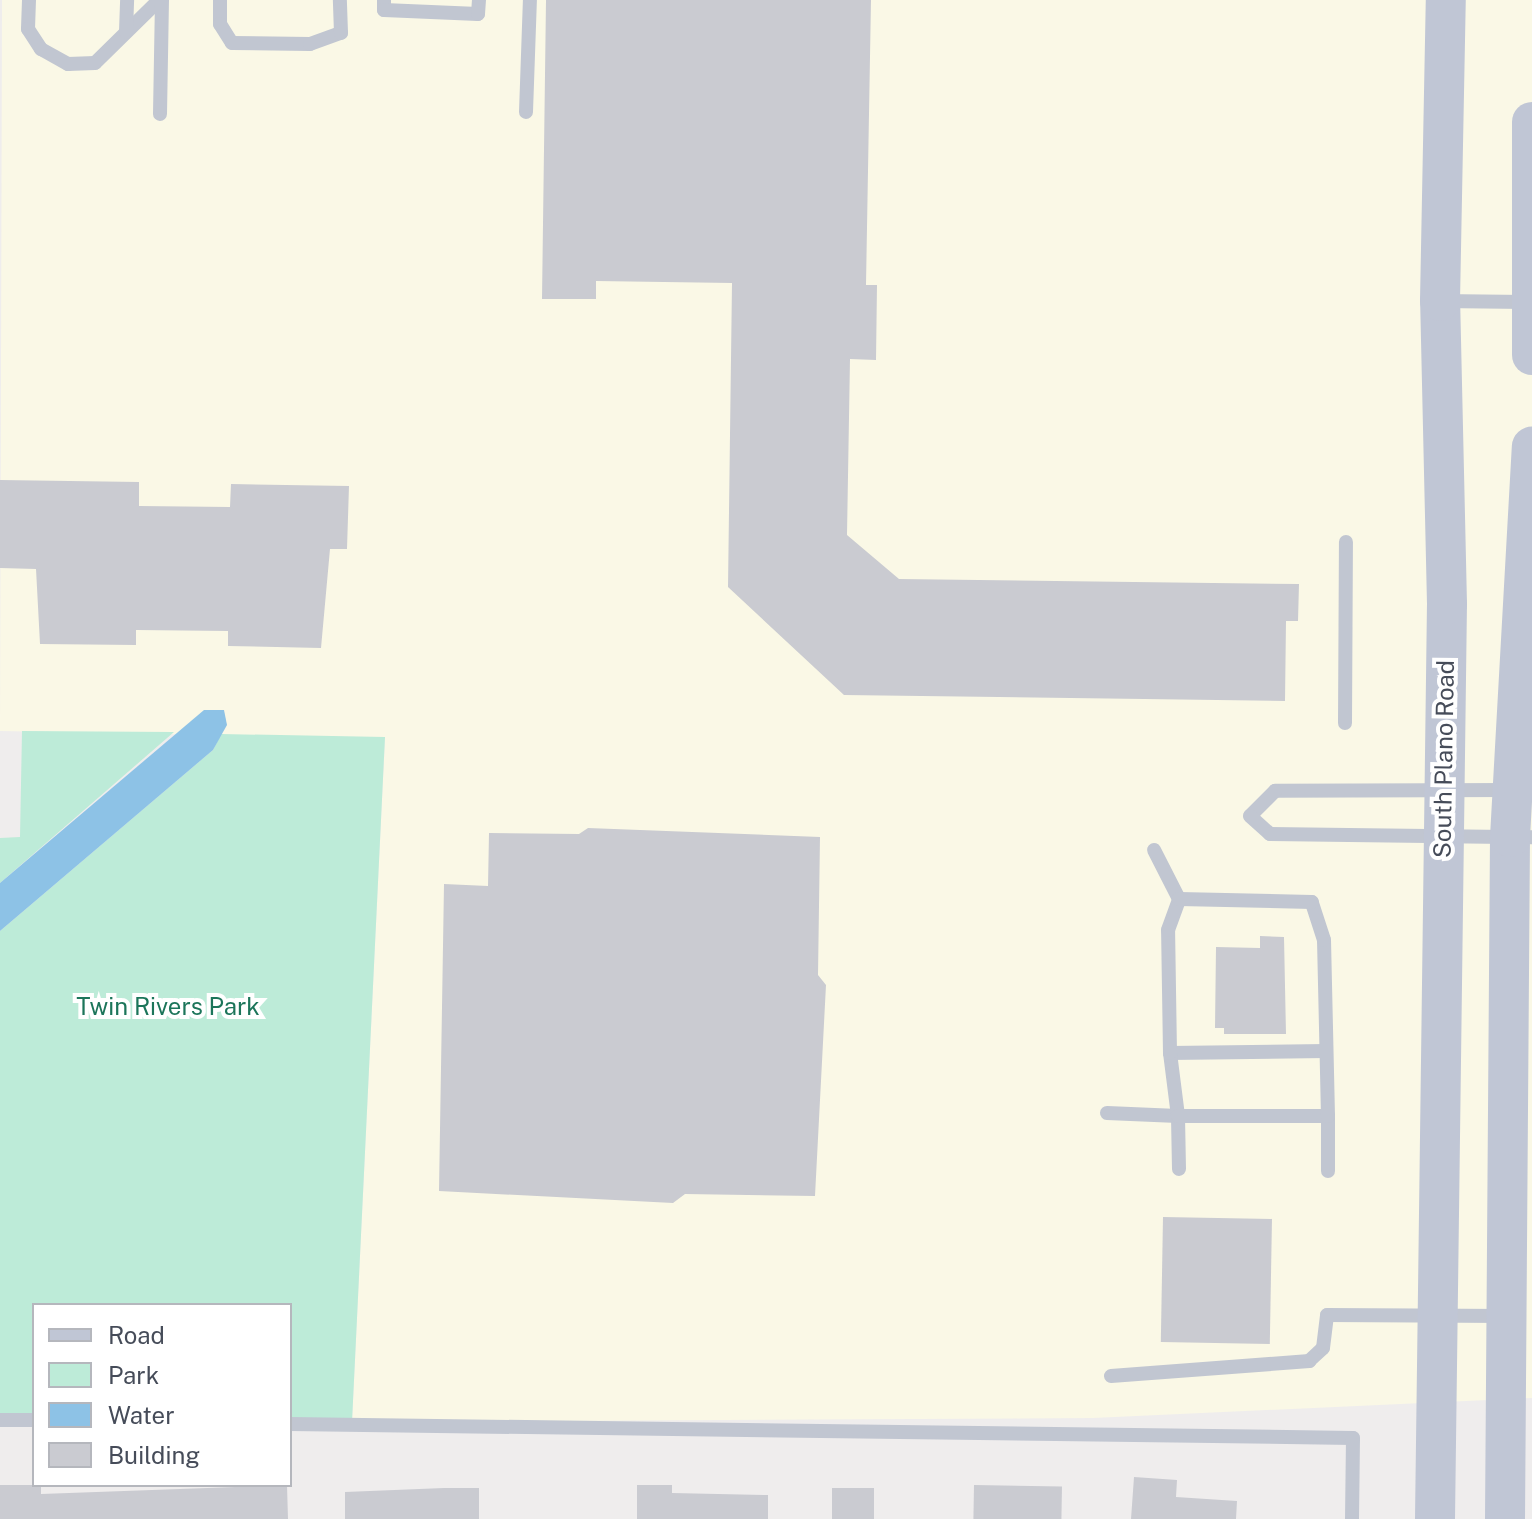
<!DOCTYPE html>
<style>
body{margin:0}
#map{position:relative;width:1532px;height:1519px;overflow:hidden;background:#efeded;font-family:"Public Sans",sans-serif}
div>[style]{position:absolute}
.commercial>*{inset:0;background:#faf8e6}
.green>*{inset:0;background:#bdebd8}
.water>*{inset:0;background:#8dc2e6}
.building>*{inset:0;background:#cacbd1;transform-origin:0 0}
.lane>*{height:14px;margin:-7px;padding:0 7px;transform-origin:7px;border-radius:7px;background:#c1c6d1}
.secondary>*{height:40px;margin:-20px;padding:0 20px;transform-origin:20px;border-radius:20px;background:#c0c6d5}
span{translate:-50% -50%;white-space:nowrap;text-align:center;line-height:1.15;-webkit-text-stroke:8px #fff;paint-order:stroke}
.street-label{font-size:24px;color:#464c59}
.park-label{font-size:24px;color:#1c755a}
.legend{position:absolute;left:32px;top:1303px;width:260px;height:184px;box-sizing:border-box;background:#fff;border:2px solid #b5b7bd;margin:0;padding:10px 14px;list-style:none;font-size:24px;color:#464c59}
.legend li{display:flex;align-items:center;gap:16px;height:40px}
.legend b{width:40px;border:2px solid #b5b7bd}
</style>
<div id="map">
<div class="commercial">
<div style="clip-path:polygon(2px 0,1532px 0,1532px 1398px,1093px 1418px,352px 1422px,385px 738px,0 731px)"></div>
</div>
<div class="green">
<div style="clip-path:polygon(22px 731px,174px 732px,0 883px,0 838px,20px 837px)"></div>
<div style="clip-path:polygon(221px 734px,385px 737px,352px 1422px,290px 1421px,290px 1305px,34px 1305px,34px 1418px,0 1417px,0 931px,213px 750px)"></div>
</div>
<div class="water">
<div style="clip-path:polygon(204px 710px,224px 710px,227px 725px,213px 750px,0 931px,0 883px)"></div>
</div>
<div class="building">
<div style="clip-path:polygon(546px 0,871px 0,866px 285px,877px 285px,876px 360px,850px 359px,847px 535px,899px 579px,1299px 584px,1298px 621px,1286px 621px,1285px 701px,844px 695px,728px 587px,732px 283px,596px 281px,596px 299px,542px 299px)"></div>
<div style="clip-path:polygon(0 480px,139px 482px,139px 506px,230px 507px,231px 484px,349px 486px,347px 549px,330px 549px,321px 648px,228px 646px,228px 631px,136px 630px,136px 645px,40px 644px,36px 569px,0 568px)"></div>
<div style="clip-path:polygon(588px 828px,820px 837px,818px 975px,826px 985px,815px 1196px,685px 1194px,673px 1203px,439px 1191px,444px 884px,488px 886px,489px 833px,579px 834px)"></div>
<div style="clip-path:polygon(1260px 936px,1284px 937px,1286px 1034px,1224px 1034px,1224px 1028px,1215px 1028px,1216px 947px,1260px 948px)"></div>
<div style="left:1163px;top:1217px;width:109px;height:125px;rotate:1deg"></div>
<div style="clip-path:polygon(1134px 1477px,1177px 1480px,1176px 1497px,1237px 1501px,1236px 1519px,1131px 1519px)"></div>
<div style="clip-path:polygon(0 1485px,41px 1485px,41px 1494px,287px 1485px,288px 1519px,0 1519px)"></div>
<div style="clip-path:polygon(637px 1485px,672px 1485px,672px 1493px,768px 1495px,768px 1519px,637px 1519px)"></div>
<div style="left:974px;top:1485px;width:88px;height:34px;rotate:1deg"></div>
<div style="clip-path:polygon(444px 1488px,479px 1488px,479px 1519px,345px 1519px,345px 1492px)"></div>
<div style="left:832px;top:1488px;width:42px;height:31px"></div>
</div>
<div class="lane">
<div style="left:29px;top:0;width:29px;rotate:92deg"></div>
<div style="left:28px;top:29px;width:24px;rotate:57deg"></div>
<div style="left:41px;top:49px;width:31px;rotate:29deg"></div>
<div style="left:68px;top:64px;width:27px;rotate:-2deg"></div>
<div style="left:95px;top:63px;width:90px;rotate:-44.5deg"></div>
<div style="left:220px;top:0;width:24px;rotate:90deg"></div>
<div style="left:220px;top:24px;width:22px;rotate:58deg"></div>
<div style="left:232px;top:43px;width:78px;rotate:0.7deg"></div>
<div style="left:310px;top:44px;width:33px;rotate:-20deg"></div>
<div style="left:341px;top:33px;width:33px;rotate:-92deg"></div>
<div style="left:384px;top:0;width:10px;rotate:90deg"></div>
<div style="left:384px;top:10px;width:94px;rotate:2.4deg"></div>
<div style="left:478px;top:14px;width:14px;rotate:-86deg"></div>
<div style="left:126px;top:32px;width:32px;rotate:-88deg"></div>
<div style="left:526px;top:112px;width:112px;rotate:-88deg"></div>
<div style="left:160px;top:114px;width:114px;rotate:-89deg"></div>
<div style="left:1440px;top:301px;width:88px;rotate:0.7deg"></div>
<div style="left:1345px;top:723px;width:181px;rotate:-89.7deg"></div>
<div style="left:1510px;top:790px;width:235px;rotate:179.8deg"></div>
<div style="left:1275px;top:791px;width:35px;rotate:135deg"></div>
<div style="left:1250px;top:816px;width:27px;rotate:42deg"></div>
<div style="left:1270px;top:834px;width:262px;rotate:0.7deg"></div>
<div style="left:1170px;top:1053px;width:156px;rotate:-0.7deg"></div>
<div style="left:1107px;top:1113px;width:71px;rotate:2.4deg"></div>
<div style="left:1178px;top:1116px;width:64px;rotate:-97.2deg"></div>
<div style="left:1170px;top:1053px;width:123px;rotate:-90.9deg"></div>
<div style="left:1168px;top:930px;width:33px;rotate:-70deg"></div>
<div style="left:1179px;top:899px;width:55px;rotate:-117deg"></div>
<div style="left:1328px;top:1116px;width:55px;rotate:90deg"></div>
<div style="left:1179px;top:1169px;width:53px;rotate:-91.1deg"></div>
<div style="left:1178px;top:1116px;width:150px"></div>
<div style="left:1328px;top:1116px;width:176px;rotate:-91.3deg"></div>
<div style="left:1324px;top:940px;width:40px;rotate:-108deg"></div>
<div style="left:1312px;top:902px;width:133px;rotate:-178.7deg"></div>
<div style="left:1111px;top:1376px;width:199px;rotate:-4.3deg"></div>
<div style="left:1309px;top:1361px;width:19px;rotate:-43deg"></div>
<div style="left:1323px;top:1348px;width:33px;rotate:-83deg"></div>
<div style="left:1327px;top:1315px;width:179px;rotate:0.3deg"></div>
<div style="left:0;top:1420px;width:34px"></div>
<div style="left:290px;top:1424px;width:1063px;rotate:0.75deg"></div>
<div style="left:1353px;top:1438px;width:81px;rotate:90.7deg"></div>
</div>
<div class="secondary">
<div style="left:1532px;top:122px;width:233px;rotate:90deg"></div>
<div style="left:1435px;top:1519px;width:915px;rotate:-89.25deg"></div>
<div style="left:1447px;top:604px;width:303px;rotate:-91.3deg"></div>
<div style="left:1440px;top:301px;width:301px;rotate:-88.9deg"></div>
<div style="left:1505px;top:1519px;width:682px;rotate:-89.58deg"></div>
<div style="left:1510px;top:837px;width:391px;rotate:-86.8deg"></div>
</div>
<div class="street-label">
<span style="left:1444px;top:759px;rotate:-89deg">South Plano Road</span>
</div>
<div class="park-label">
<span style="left:168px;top:1007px">Twin Rivers Park</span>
</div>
<ul class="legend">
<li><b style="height:10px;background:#c0c6d5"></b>Road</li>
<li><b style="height:22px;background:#bdebd8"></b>Park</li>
<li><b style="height:22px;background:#8dc2e6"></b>Water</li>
<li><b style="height:22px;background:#cacbd1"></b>Building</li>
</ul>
</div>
